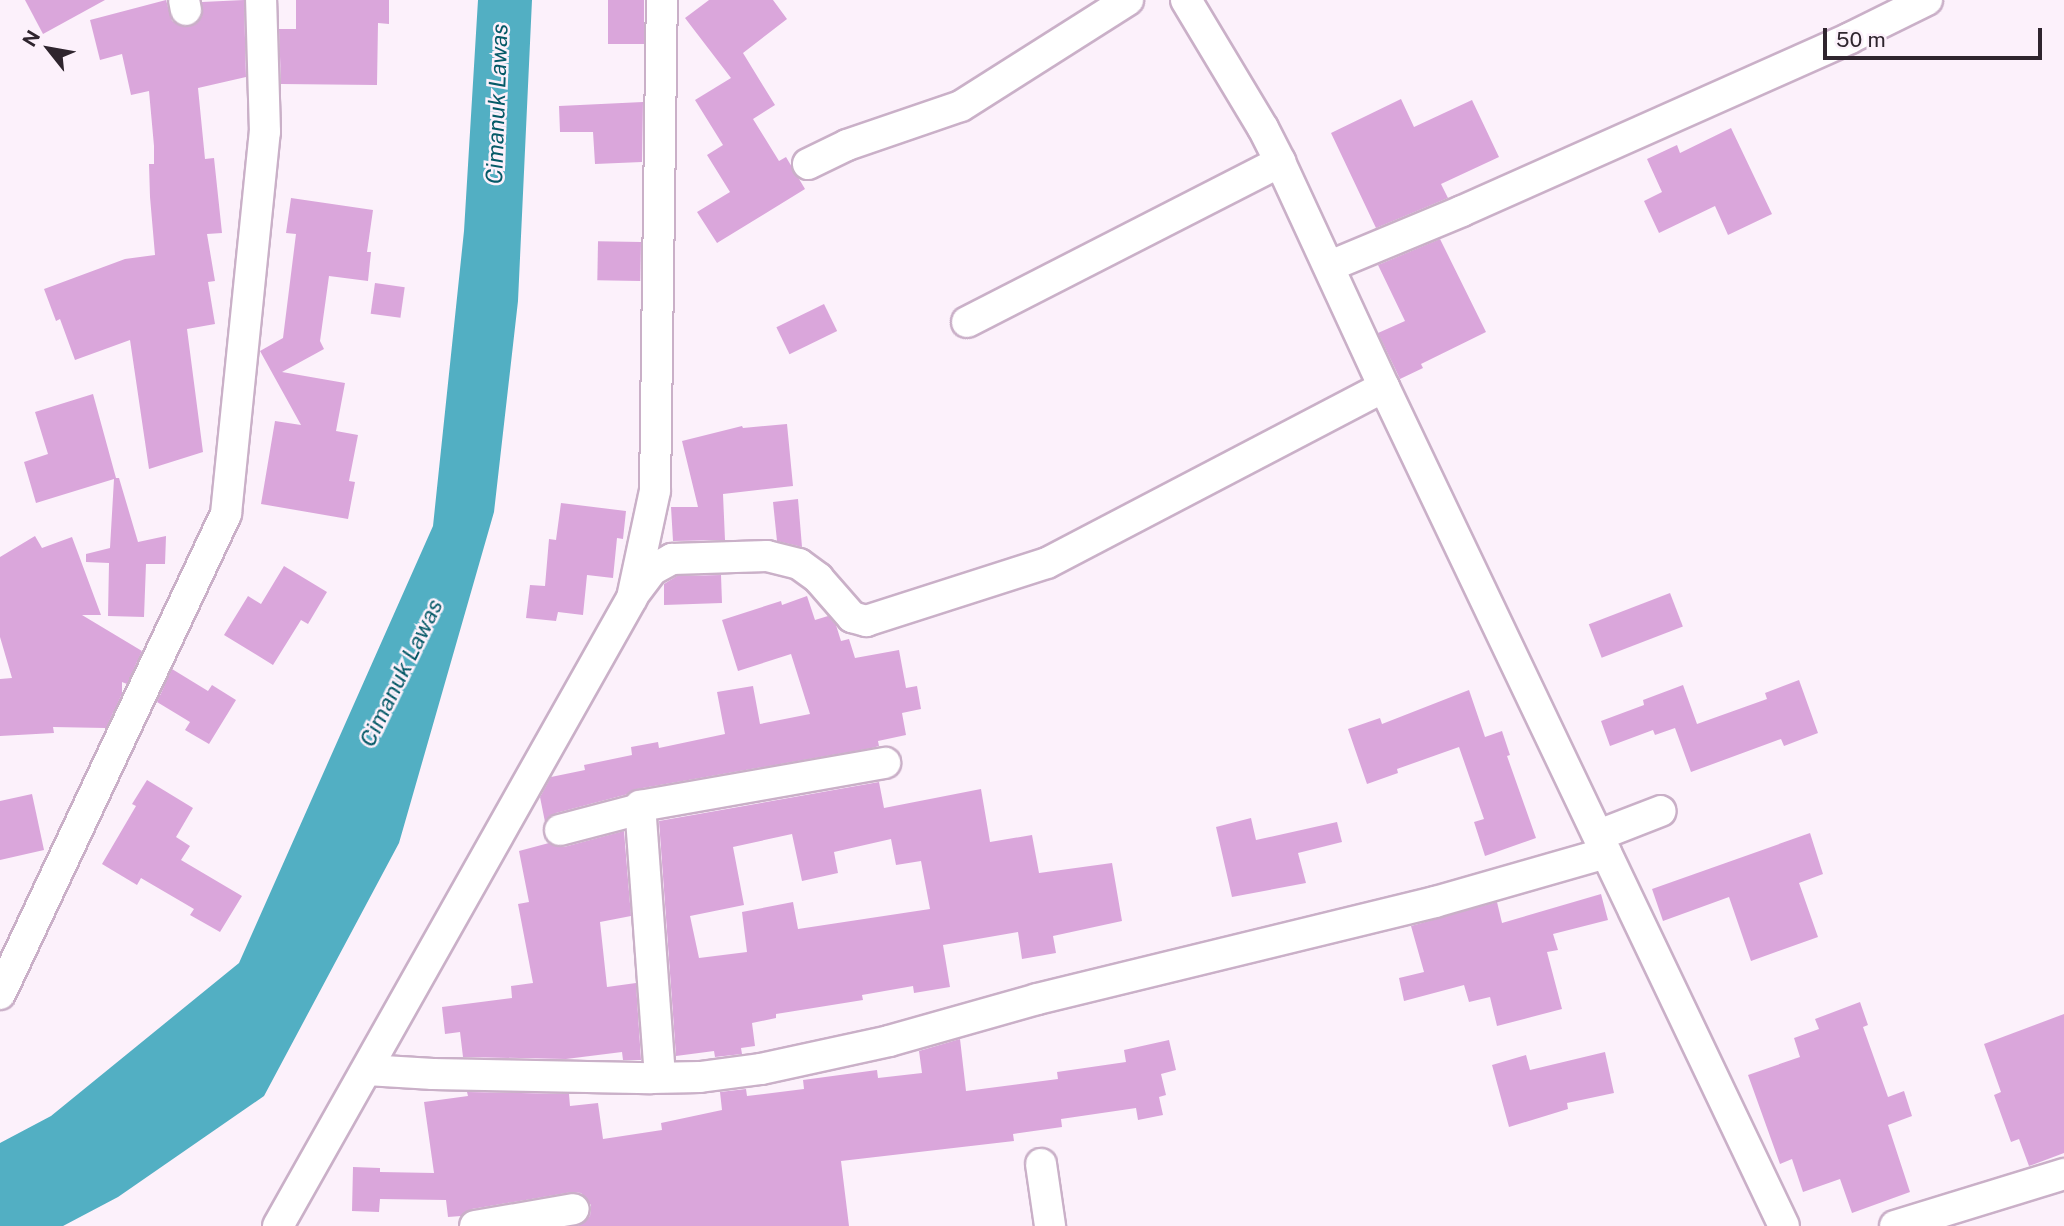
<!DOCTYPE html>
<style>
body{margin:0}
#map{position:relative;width:2064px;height:1226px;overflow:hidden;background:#fcf1fb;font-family:"Public Sans",sans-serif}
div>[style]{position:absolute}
.water>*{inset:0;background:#52afc3}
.building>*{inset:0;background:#daa6db;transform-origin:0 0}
.roads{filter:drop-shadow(2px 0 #cab0c8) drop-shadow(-2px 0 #cab0c8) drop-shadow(0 2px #cab0c8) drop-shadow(0 -2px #cab0c8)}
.minor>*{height:30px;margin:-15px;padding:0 15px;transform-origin:15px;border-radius:15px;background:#fff}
span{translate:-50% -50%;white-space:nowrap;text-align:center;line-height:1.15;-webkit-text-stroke:5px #fcf1fb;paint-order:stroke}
.water-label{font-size:23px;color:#055967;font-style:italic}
.north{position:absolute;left:14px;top:14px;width:70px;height:70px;-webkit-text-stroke:5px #fcf1fb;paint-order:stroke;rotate:301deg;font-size:19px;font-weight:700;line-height:28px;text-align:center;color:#2f252e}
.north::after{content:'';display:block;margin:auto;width:24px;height:32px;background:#2f252e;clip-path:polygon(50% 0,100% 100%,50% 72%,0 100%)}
.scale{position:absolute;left:1823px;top:28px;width:219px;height:32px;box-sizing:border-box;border:4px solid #2f252e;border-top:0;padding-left:9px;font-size:21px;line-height:24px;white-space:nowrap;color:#2f252e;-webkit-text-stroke:5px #fcf1fb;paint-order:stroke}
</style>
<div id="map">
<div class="water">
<div style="clip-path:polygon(478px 0,532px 0,518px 301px,494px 512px,399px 843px,264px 1096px,118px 1197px,63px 1226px,0 1226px,0 1143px,51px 1116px,239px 963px,433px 526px,464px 231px)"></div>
</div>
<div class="building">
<div style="clip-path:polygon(25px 0,105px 0,43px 34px)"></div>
<div style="clip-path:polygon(166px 0,172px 21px,189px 27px,202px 16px,202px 2px,244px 0,246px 77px,198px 88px,205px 159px,214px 158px,222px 233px,207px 234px,215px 281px,208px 282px,215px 324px,187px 329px,203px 452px,149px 469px,130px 340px,75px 360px,60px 319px,56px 321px,44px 289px,125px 259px,155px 255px,150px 197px,149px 164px,154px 164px,154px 146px,149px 91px,131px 95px,122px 54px,100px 60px,90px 20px)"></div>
<div style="clip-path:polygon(296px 0,389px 0,389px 24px,378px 23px,377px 85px,281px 84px,279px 29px,296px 29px)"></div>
<div style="left:608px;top:0;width:36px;height:44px"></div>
<div style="clip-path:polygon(709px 0,773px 0,787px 19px,743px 53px,775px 105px,753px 119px,779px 161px,786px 157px,805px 189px,717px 243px,697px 212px,730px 192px,707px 155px,723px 145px,695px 100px,731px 78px,685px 18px)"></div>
<div style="clip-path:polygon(1401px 99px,1414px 127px,1472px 100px,1499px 157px,1441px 184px,1448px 198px,1376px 228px,1331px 133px)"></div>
<div style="clip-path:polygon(643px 102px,642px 162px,595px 164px,593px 132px,560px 132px,559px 106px)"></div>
<div style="clip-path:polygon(1731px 128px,1772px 214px,1728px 235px,1715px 206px,1659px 233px,1644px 201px,1662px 192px,1647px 159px,1677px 145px,1680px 153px)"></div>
<div style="clip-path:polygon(291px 198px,373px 210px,367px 252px,371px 252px,368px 281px,329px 276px,320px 341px,324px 349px,282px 372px,345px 383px,336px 431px,358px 435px,349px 481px,355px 482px,348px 519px,261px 504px,275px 421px,301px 425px,260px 351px,283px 338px,296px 234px,286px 233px)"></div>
<div style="clip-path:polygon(1440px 239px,1486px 332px,1421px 364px,1423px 368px,1400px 379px,1378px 333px,1405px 321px,1378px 265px)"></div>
<div style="left:641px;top:242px;width:39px;height:43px;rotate:91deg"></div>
<div style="left:375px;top:283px;width:30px;height:31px;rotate:8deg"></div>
<div style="left:824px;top:304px;width:30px;height:53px;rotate:64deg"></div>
<div style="clip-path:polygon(93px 394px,116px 478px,119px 478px,138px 542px,166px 536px,165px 564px,146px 564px,144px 617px,108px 616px,109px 563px,86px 562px,86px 554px,110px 548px,114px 479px,36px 503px,24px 462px,48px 454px,35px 412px)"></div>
<div style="clip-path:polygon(787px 424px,793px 486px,723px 494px,725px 540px,673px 541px,671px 507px,698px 507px,682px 441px,742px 426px,743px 428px)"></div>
<div style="clip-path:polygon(798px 499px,802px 547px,777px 541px,773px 502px)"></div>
<div style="clip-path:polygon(561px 503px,626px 511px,623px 539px,617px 538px,613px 578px,587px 575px,583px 615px,558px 612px,556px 621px,526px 618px,530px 585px,545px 586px,549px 539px,556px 540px)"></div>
<div style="clip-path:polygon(35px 536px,42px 548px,72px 537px,101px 615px,82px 615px,142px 651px,127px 684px,122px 682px,122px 694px,106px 728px,53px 727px,54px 733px,0 736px,0 679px,12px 678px,0 637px,0 557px)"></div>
<div style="clip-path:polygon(284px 566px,327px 592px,308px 624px,301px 620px,273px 665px,224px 635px,248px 596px,261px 604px)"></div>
<div style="clip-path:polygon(721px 575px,722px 603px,664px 605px,664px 584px,677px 576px)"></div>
<div style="left:1670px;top:593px;width:36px;height:87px;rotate:69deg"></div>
<div style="clip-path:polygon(807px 596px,815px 620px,828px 616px,836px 625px,841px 641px,849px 639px,855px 658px,899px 650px,906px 688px,917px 686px,921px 709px,902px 713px,906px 735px,878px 741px,879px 746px,872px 748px,637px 789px,628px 794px,556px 813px,545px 822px,540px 797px,551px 777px,585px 770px,584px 765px,632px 755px,631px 747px,658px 742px,659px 748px,725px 734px,717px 692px,753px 686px,760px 724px,810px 714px,791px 654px,738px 671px,722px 620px,781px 601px,782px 605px)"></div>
<div style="clip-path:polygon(172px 669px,208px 691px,212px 685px,236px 700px,209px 744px,185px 730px,190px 722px,157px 702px)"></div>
<div style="clip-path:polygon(1799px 680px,1818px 733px,1784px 746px,1781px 739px,1691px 772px,1675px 728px,1655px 735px,1653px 730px,1610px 746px,1601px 721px,1644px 705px,1643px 700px,1683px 685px,1697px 724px,1767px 699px,1765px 693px)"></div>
<div style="clip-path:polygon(1469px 690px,1485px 737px,1502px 731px,1510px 755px,1507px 756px,1536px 838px,1485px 856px,1474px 822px,1484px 819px,1459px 747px,1397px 769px,1398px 773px,1367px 784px,1348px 729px,1380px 718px,1382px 724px)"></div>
<div style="clip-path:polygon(147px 780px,193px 808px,176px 837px,190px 846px,181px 860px,242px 896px,220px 932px,190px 915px,194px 909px,141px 878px,137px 885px,102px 864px,136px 806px,132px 804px)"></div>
<div style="clip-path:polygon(evenodd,879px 782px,884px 808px,981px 789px,990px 842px,1032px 835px,1039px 873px,1112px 863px,1122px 921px,1053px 936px,1056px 953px,1022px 959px,1018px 932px,943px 945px,950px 987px,914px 993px,913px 986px,862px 995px,863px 1000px,776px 1014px,776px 1018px,752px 1023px,755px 1046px,741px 1048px,742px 1054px,715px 1057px,714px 1051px,676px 1056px,659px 821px,879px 782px,792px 834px,802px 881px,838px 873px,834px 852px,891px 839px,896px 865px,921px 861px,930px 909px,798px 929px,793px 902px,742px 912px,747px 952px,699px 958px,690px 916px,744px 905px,733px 847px,792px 834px)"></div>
<div style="clip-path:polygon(32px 794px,44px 850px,0 860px,0 801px)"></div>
<div style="clip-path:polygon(1251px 818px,1256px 840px,1337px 822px,1342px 842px,1298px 853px,1306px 883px,1232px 897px,1216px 827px)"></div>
<div style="clip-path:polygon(624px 831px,631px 916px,600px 922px,607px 987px,636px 983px,641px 1060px,623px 1060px,622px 1052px,566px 1059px,463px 1057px,460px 1032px,445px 1034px,442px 1007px,512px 998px,511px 986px,533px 983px,518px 904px,529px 902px,519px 851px,549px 843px,564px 847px)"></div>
<div style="clip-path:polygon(1810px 833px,1823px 874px,1799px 883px,1818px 937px,1751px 961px,1729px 897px,1663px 921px,1652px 889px)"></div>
<div style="clip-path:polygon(1601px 894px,1608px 920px,1553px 934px,1558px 950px,1547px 952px,1562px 1009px,1497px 1026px,1490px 997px,1469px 1002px,1464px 985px,1404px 1001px,1399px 978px,1424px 972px,1411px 926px,1497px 902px,1502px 923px)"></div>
<div style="clip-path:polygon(1860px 1002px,1868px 1025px,1863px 1027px,1888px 1097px,1904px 1091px,1912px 1116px,1888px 1125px,1910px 1192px,1852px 1213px,1840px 1179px,1803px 1192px,1792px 1159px,1780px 1164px,1748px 1075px,1800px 1057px,1794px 1038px,1819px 1029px,1815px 1019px)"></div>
<div style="clip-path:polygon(2064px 1014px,2064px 1153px,2029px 1166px,2019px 1139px,2011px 1142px,1994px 1095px,2001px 1092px,1984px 1044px)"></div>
<div style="clip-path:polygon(960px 1039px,966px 1091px,1058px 1079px,1057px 1072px,1126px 1062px,1124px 1050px,1169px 1040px,1176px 1070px,1161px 1074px,1166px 1095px,1159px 1097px,1163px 1115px,1138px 1120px,1136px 1108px,1061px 1119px,1062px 1127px,1013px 1134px,1014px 1141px,841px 1161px,849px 1226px,578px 1226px,590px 1216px,591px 1205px,581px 1193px,572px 1192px,472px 1209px,461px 1216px,448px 1217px,446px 1200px,380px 1199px,379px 1212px,352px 1211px,353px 1167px,380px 1168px,380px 1172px,434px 1173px,424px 1102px,468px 1096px,467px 1092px,569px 1094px,570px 1106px,598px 1103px,603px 1139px,662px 1130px,661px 1123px,722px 1110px,720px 1092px,746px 1089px,747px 1096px,804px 1089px,803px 1080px,877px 1070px,878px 1078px,922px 1073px,919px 1051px)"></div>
<div style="clip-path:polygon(1605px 1052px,1614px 1093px,1567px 1103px,1568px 1109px,1509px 1127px,1492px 1065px,1526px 1055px,1530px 1070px)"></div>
</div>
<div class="roads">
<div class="minor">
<div style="left:184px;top:0;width:10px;rotate:79deg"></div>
<div style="left:1186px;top:0;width:149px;rotate:59deg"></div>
<div style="left:1263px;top:128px;width:38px;rotate:63deg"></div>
<div style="left:1280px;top:162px;width:248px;rotate:65.2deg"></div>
<div style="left:1384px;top:387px;width:929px;rotate:64.51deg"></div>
<div style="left:808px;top:164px;width:43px;rotate:-26deg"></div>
<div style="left:847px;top:145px;width:120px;rotate:-18.9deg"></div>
<div style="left:961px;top:106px;width:198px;rotate:-32.4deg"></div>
<div style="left:1330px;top:266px;width:143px;rotate:-22.6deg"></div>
<div style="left:1462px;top:211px;width:425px;rotate:-24deg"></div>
<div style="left:1850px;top:38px;width:86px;rotate:-26.3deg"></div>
<div style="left:967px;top:322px;width:352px;rotate:-27.1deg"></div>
<div style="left:634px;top:594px;width:30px;rotate:-53deg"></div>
<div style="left:652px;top:570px;width:23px;rotate:-29deg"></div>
<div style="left:672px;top:559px;width:95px;rotate:-1.8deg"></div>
<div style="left:767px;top:556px;width:33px;rotate:14deg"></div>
<div style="left:799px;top:564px;width:24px;rotate:36deg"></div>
<div style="left:818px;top:578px;width:52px;rotate:48.9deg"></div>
<div style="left:852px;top:617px;width:15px;rotate:16deg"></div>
<div style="left:866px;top:621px;width:190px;rotate:-17.8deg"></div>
<div style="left:1047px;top:563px;width:380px;rotate:-27.6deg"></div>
<div style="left:560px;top:830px;width:83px;rotate:-14.7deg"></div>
<div style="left:1599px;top:835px;width:66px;rotate:-21.2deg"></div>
<div style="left:0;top:994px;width:531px;rotate:-64.79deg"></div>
<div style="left:226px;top:514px;width:384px;rotate:-84.2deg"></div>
<div style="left:265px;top:132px;width:132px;rotate:-91.7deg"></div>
<div style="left:367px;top:1070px;width:66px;rotate:3.5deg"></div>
<div style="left:433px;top:1074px;width:218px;rotate:1.1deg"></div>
<div style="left:651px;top:1078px;width:49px;rotate:-1.2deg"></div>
<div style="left:700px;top:1077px;width:62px;rotate:-7.5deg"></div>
<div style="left:761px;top:1069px;width:131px;rotate:-12.3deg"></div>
<div style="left:889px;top:1041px;width:154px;rotate:-15.8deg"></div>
<div style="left:1037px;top:999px;width:410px;rotate:-13.7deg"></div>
<div style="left:1435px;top:902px;width:178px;rotate:-16deg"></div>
<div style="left:660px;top:1077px;width:272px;rotate:-94.2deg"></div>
<div style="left:640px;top:806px;width:249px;rotate:-10deg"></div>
<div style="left:1041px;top:1164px;width:63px;rotate:81.7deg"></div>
<div style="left:278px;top:1226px;width:721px;rotate:-60.59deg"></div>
<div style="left:632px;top:598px;width:109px;rotate:-77.9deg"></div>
<div style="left:655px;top:491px;width:491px;rotate:-89.2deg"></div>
<div style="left:475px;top:1226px;width:100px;rotate:-9.7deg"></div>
<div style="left:1895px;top:1226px;width:177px;rotate:-17.1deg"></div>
</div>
</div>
<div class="water-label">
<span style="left:497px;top:104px;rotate:-88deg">Cimanuk Lawas</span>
<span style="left:401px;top:673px;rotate:-64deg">Cimanuk Lawas</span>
</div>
<div class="north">N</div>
<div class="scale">50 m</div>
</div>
